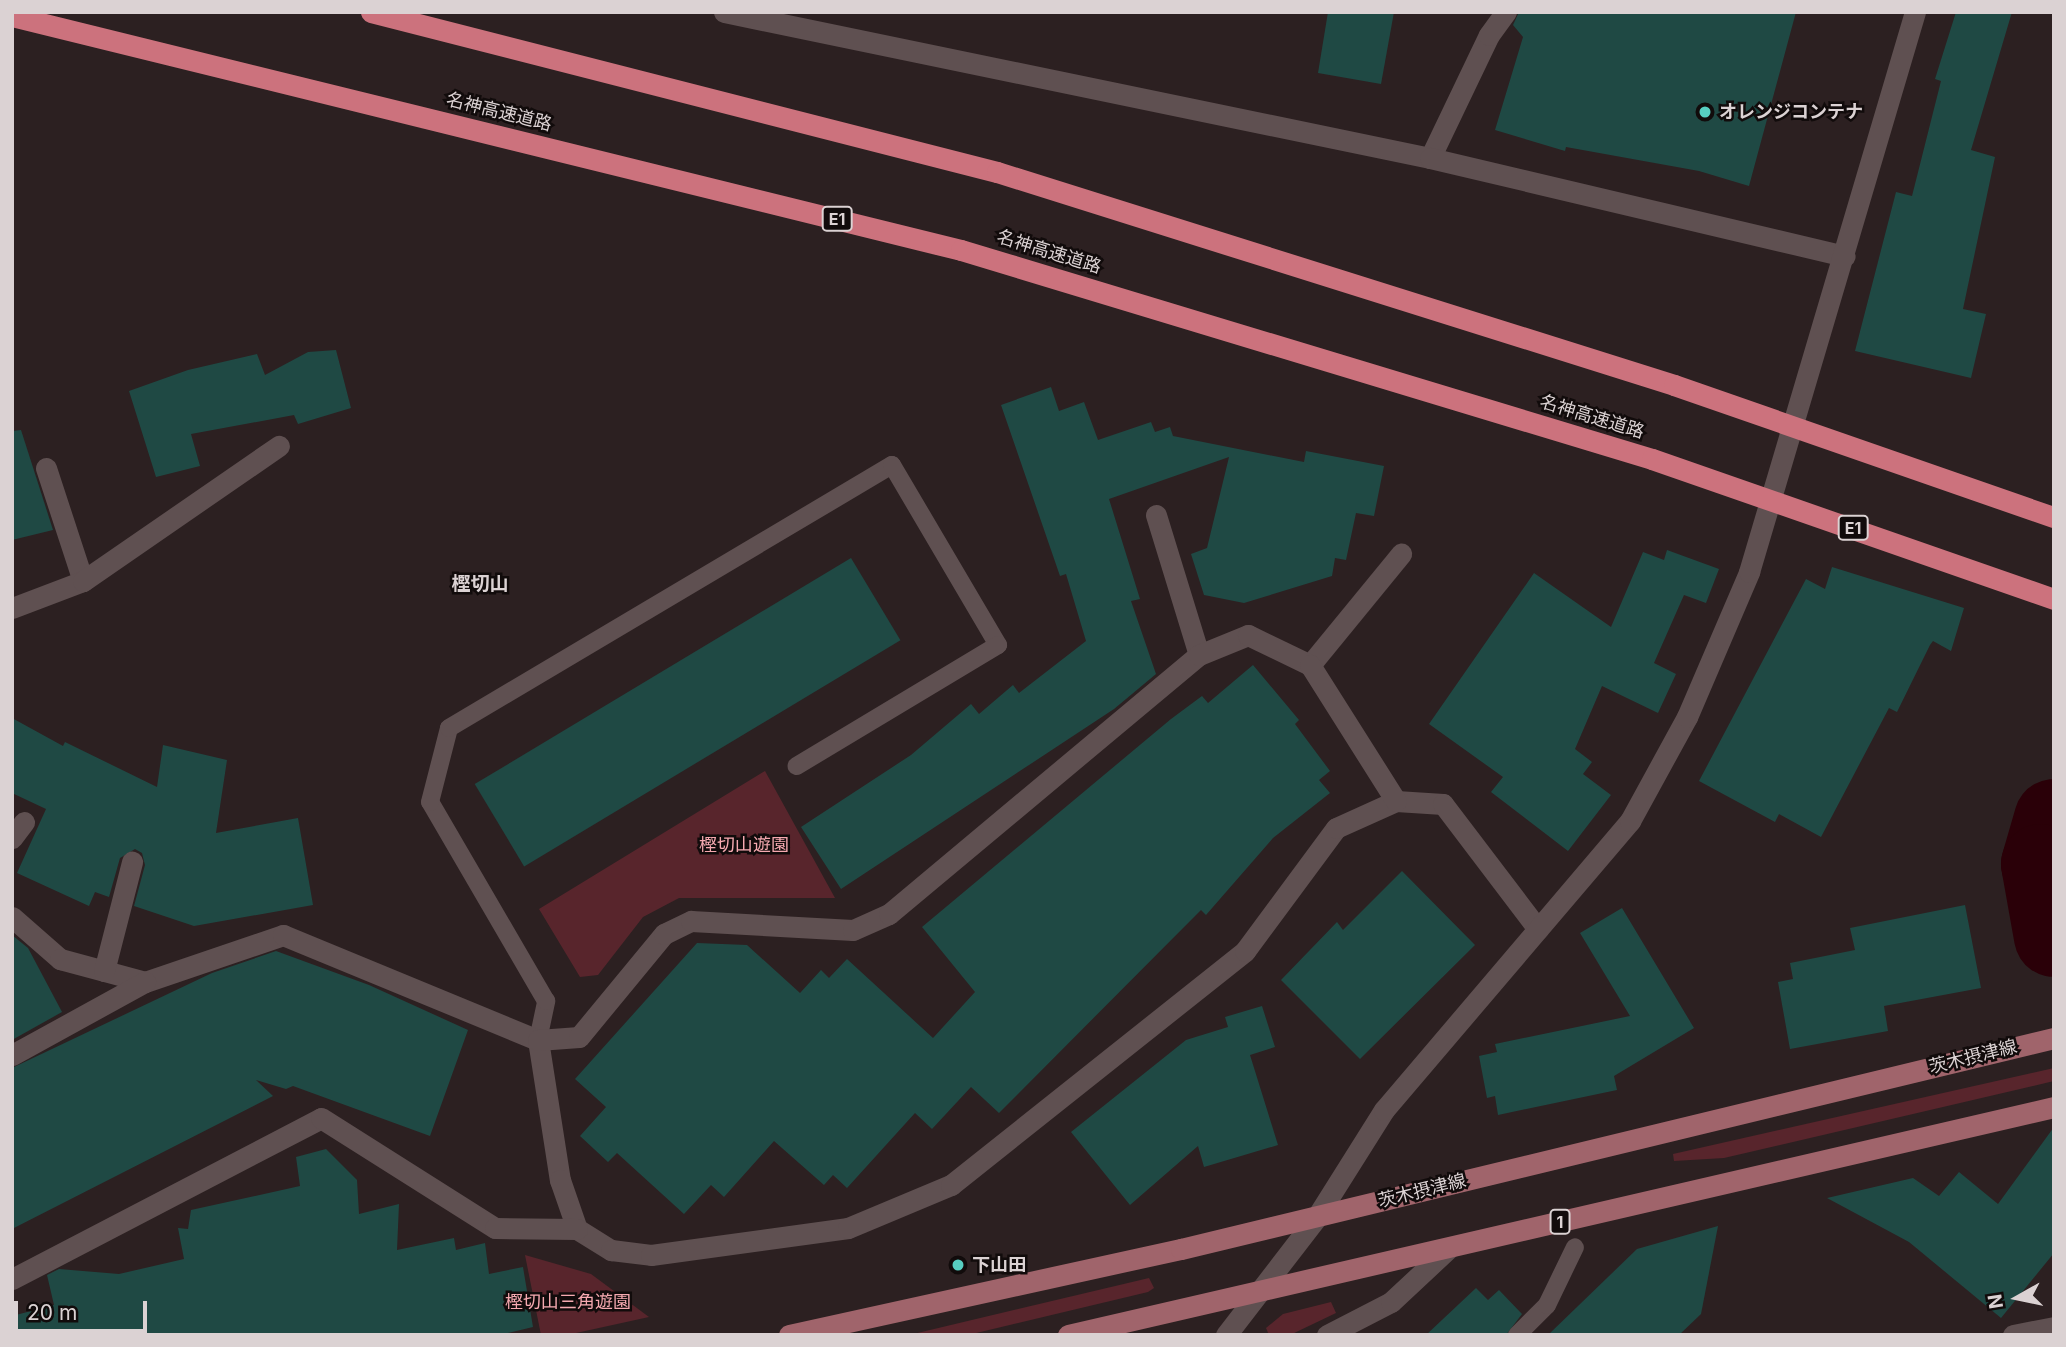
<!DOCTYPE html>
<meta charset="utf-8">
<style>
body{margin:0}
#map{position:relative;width:2066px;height:1347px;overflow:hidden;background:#2c2021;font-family:Inter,"Noto Sans JP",sans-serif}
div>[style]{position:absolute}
.green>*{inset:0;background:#58252c}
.river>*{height:80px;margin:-40px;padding:0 40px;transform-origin:40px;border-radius:40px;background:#2a0008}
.building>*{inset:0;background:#1f4944;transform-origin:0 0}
.service>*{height:18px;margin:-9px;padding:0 9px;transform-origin:9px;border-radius:9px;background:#5f5051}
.minor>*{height:21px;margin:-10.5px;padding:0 10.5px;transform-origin:10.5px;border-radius:10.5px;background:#5f5051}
.tertiary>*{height:21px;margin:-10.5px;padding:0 10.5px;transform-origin:10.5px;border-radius:10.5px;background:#5f5051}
.primary>*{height:21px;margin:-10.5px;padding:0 10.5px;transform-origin:10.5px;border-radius:10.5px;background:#a0646b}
.motorway>*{height:21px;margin:-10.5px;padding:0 10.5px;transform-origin:10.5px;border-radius:10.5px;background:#cc727d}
.dots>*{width:19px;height:19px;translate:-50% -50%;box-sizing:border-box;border:4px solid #110b0b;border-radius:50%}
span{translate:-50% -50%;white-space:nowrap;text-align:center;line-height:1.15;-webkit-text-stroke:5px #110b0b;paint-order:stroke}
.shield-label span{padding:2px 5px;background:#110b0b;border:2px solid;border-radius:5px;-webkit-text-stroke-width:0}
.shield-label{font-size:16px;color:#dbd2d3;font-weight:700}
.street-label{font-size:18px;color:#dbd2d3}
.poi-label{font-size:18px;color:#dbd2d3;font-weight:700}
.left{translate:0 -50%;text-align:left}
.park-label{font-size:18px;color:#f5a9b0}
.neighbourhood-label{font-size:19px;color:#dbd2d3;font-weight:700}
.frame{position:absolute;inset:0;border:14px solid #dbd2d3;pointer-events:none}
.north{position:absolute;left:1982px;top:1263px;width:70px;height:70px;-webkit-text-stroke:5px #110b0b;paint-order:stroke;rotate:261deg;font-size:19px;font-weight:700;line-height:28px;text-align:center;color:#dbd2d3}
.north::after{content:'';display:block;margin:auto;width:24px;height:32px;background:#dbd2d3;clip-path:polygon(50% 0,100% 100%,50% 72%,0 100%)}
.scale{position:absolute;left:14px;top:1301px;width:133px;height:32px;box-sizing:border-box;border:4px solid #dbd2d3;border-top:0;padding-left:9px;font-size:21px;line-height:24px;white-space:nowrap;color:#dbd2d3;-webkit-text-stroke:5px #110b0b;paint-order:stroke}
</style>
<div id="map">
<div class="green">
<div style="clip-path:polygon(765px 771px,835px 898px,679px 898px,643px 917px,598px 975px,580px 977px,539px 909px)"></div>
<div style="clip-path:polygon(2054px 1068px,2054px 1081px,1724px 1158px,1674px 1161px,1673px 1154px)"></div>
<div style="clip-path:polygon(525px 1255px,591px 1274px,649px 1317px,567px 1335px,541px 1335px)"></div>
<div style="clip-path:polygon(1149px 1278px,1154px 1288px,1148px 1292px,968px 1335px,909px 1335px)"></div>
<div style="clip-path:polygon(1331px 1302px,1336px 1313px,1290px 1335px,1269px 1335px,1266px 1328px,1283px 1314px)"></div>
</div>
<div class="river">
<div style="left:2054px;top:819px;width:47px;rotate:106.1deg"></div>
<div style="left:2041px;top:864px;width:74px;rotate:79.9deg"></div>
</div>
<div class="building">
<div style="clip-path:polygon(1328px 12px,1394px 12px,1381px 84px,1318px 73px)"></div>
<div style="clip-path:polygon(1519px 12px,1796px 12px,1749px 186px,1699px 171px,1566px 147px,1565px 151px,1495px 130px,1523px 37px,1513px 25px)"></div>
<div style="clip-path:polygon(1956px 12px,2012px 12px,1971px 150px,1995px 157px,1963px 309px,1986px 314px,1971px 378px,1855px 351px,1896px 192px,1912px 196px,1941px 81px,1935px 79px)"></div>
<div style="clip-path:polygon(336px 350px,351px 408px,298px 424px,294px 415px,191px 434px,200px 466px,156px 477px,129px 391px,188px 370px,257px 354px,265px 375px,308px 352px)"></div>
<div style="clip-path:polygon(1051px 387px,1059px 411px,1084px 402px,1098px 440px,1151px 422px,1155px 432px,1170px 427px,1173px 436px,1304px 462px,1306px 451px,1384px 466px,1374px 516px,1356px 513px,1346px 560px,1335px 558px,1332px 576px,1244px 603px,1204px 595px,1191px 554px,1207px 548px,1229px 457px,1109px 499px,1140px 599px,1131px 601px,1156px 674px,1114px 709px,841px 889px,801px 827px,911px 755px,971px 704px,979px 714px,1013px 685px,1019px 693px,1086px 641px,1066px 574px,1060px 576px,1001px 405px)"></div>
<div style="clip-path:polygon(21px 430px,53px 530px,12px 540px,12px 431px)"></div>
<div style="clip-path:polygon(1667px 550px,1719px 569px,1706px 603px,1684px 595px,1654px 663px,1676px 674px,1658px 713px,1602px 686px,1575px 749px,1592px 762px,1583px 774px,1611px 795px,1568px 851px,1491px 792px,1503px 777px,1429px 724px,1534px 573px,1611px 627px,1643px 552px,1664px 560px)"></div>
<div style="left:851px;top:558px;width:96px;height:439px;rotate:59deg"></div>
<div style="clip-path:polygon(1832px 567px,1964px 608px,1951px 651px,1933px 641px,1930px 645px,1897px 712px,1889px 708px,1821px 837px,1779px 814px,1775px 822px,1699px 781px,1806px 579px,1825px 589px)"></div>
<div style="clip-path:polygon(1253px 665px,1299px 720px,1295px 724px,1330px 771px,1319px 780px,1330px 793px,1273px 838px,1206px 915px,1201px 910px,999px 1113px,971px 1087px,932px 1129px,915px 1113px,847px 1188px,833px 1175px,824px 1185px,774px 1141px,724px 1197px,711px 1185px,684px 1214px,617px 1153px,608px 1162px,580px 1136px,606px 1107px,575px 1079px,697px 943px,747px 945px,800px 993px,821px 970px,829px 978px,847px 959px,933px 1038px,975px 992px,922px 927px,1171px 719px,1202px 696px,1208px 703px)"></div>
<div style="clip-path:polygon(12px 718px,63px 746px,65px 742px,157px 787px,163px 745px,227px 760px,216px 833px,298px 818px,313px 905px,194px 926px,134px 906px,145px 865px,142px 853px,135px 849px,120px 858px,109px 897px,95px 892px,89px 906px,17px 873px,46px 809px,12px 793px)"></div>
<div style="clip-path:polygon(1402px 871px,1475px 945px,1360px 1059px,1281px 980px,1337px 922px,1343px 930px)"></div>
<div style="clip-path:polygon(1965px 905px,1981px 988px,1884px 1006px,1888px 1031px,1790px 1049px,1778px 982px,1793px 979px,1790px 963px,1855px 950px,1850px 928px)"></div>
<div style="clip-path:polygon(1622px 908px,1694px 1028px,1614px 1076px,1617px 1090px,1498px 1115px,1495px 1096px,1487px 1098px,1479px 1056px,1497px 1052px,1495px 1044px,1630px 1016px,1580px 933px)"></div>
<div style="clip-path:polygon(12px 935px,28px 948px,62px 1012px,12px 1040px)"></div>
<div style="clip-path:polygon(276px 951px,369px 985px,468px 1030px,430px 1136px,293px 1086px,286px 1089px,256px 1080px,273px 1096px,12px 1229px,12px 1068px,212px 973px)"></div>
<div style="clip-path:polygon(1262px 1006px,1275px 1047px,1250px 1055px,1278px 1145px,1204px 1167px,1198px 1146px,1130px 1205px,1071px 1132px,1186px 1040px,1228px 1027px,1225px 1017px)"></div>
<div style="clip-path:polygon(2054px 1127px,2054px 1253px,2001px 1318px,1909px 1242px,1827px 1198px,1913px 1178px,1939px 1196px,1959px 1172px,1998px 1204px)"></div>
<div style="clip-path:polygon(326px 1149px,357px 1180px,359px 1214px,399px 1204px,397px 1250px,454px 1238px,456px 1250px,485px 1243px,489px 1274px,523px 1267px,533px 1327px,499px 1335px,12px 1335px,12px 1316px,54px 1305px,47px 1275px,59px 1269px,119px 1274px,184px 1259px,178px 1228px,188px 1229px,191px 1210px,300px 1186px,296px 1157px)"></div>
<div style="clip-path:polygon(1718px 1226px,1701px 1314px,1679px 1335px,1548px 1335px,1637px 1249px)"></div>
<div style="clip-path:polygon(1476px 1288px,1488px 1300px,1499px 1290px,1522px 1314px,1506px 1335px,1426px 1335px)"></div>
</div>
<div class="service">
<div style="left:538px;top:1040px;width:40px;rotate:-78deg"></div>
<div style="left:546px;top:1001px;width:230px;rotate:-120.2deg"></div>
<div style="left:430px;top:802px;width:76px;rotate:-75.6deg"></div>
<div style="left:449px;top:728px;width:515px;rotate:-30.7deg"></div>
<div style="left:892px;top:465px;width:209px;rotate:59.5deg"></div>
<div style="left:998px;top:645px;width:235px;rotate:149deg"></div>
<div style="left:1517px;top:1335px;width:42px;rotate:-45deg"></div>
<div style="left:1547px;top:1305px;width:64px;rotate:-64.2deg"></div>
</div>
<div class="minor">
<div style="left:1430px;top:158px;width:136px;rotate:-64.4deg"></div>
<div style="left:1489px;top:35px;width:29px;rotate:-54deg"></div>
<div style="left:46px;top:468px;width:119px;rotate:71.9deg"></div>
<div style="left:1156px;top:515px;width:146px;rotate:72.9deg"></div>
<div style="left:12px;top:608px;width:76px;rotate:-20.8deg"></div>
<div style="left:83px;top:581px;width:238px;rotate:-34.6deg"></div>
<div style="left:1310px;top:665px;width:144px;rotate:-50.7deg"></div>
<div style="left:12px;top:838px;width:20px;rotate:-53deg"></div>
<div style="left:12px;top:917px;width:64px;rotate:41.2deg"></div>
<div style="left:60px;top:959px;width:88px;rotate:15.1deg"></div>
<div style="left:145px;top:982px;width:146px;rotate:-18.8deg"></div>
<div style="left:283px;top:935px;width:276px;rotate:22.4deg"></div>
<div style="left:538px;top:1040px;width:142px;rotate:81.1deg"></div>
<div style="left:560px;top:1180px;width:52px;rotate:70.9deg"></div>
<div style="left:577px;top:1229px;width:40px;rotate:32deg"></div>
<div style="left:611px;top:1250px;width:40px;rotate:7.1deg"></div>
<div style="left:651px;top:1255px;width:199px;rotate:-7.8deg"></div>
<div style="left:848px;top:1228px;width:112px;rotate:-22.7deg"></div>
<div style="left:951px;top:1185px;width:376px;rotate:-38.5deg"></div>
<div style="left:1245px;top:951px;width:153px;rotate:-53.5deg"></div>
<div style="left:1336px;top:828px;width:66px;rotate:-24.2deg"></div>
<div style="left:1396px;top:801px;width:47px;rotate:3.7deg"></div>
<div style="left:1443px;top:804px;width:157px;rotate:52.8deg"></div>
<div style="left:104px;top:971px;width:113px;rotate:-75.6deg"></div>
<div style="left:538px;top:1040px;width:41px;rotate:-4.2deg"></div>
<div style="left:579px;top:1037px;width:134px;rotate:-50.5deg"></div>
<div style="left:664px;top:934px;width:30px;rotate:-26deg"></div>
<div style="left:691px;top:921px;width:162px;rotate:3.2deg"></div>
<div style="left:853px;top:930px;width:39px;rotate:-24deg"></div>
<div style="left:889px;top:914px;width:404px;rotate:-39.9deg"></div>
<div style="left:1199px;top:655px;width:53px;rotate:-22.2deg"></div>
<div style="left:1248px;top:635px;width:69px;rotate:25.8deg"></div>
<div style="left:1310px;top:665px;width:161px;rotate:57.7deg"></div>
<div style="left:12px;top:1055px;width:152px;rotate:-28.8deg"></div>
<div style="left:12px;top:1279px;width:348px;rotate:-27.5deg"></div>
<div style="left:321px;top:1118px;width:206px;rotate:32.3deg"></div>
<div style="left:495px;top:1228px;width:82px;rotate:0.7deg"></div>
<div style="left:1327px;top:1335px;width:72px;rotate:-27.3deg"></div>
<div style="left:1391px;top:1302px;width:79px;rotate:-43deg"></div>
<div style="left:2013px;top:1335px;width:42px;rotate:-11deg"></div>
</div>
<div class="tertiary">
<div style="left:724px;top:12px;width:721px;rotate:11.68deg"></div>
<div style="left:1430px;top:158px;width:426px;rotate:13.3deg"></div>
<div style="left:1226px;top:1335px;width:148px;rotate:-52.4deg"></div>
<div style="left:1316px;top:1218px;width:128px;rotate:-57.8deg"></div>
<div style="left:1384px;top:1110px;width:380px;rotate:-49.6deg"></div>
<div style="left:1630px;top:821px;width:119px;rotate:-61.3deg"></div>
<div style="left:1687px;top:717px;width:158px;rotate:-66.8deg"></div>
<div style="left:1749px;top:572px;width:584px;rotate:-73.49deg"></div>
</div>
<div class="primary">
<div style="left:789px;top:1335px;width:401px;rotate:-12.4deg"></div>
<div style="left:1181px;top:1249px;width:898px;rotate:-13.59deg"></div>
<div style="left:1068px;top:1335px;width:1012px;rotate:-13.02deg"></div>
</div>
<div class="motorway">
<div style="left:371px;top:12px;width:646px;rotate:14.34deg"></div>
<div style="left:997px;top:172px;width:710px;rotate:17.46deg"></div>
<div style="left:1674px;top:385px;width:402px;rotate:19.2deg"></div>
<div style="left:12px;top:16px;width:977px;rotate:13.85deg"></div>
<div style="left:961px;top:250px;width:722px;rotate:16.83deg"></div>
<div style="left:1652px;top:459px;width:426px;rotate:19.2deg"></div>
</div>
<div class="dots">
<div style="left:1705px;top:112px;background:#57cec1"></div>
<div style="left:958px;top:1265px;background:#57cec1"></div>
</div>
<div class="shield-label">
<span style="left:837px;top:219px">E1</span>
<span style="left:1853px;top:528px">E1</span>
<span style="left:1560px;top:1222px">1</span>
</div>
<div class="street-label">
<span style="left:499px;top:112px;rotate:14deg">名神高速道路</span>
<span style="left:1049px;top:252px;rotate:17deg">名神高速道路</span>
<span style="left:1592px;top:417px;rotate:17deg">名神高速道路</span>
<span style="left:1973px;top:1057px;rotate:-14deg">茨木摂津線</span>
<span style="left:1422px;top:1191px;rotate:-14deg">茨木摂津線</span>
</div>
<div class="poi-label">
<span class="left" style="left:1719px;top:112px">オレンジコンテナ</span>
<span class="left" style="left:972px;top:1265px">下山田</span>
</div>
<div class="park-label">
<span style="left:744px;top:845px">樫切山遊園</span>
<span style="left:568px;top:1302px">樫切山三角遊園</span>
</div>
<div class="neighbourhood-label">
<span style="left:480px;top:584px">樫切山</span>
</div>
<div class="frame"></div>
<div class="north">N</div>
<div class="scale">20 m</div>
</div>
